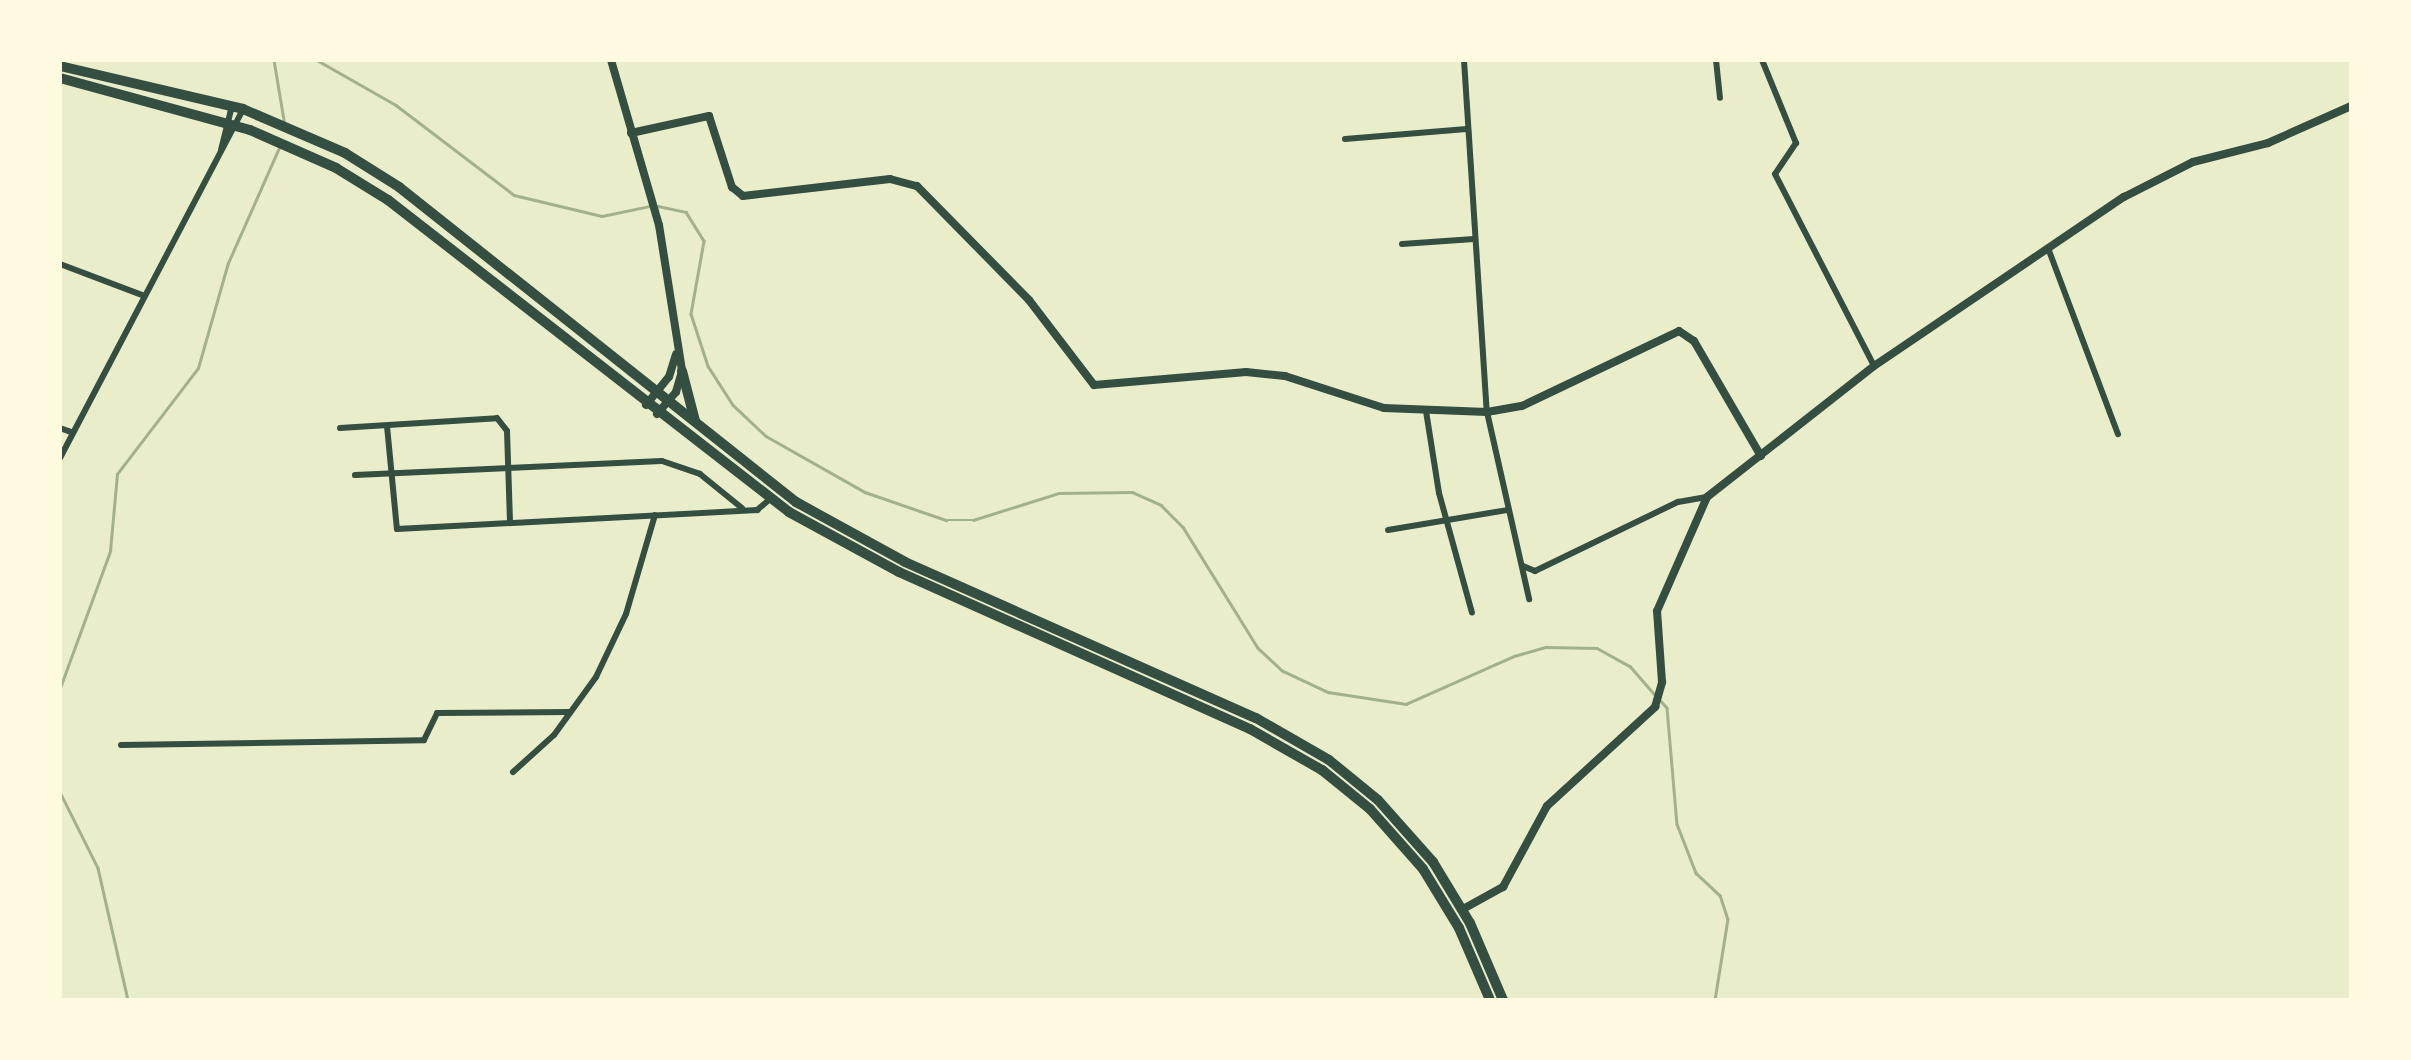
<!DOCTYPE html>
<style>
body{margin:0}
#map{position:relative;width:2411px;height:1060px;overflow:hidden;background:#e9edc9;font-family:Roboto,sans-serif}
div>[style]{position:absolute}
.stream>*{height:2.5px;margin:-1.25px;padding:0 1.25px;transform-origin:1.25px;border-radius:1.25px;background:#a3b18a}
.minor>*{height:6px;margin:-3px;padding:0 3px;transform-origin:3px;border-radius:3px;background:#344e41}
.tertiary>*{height:8px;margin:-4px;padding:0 4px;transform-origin:4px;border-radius:4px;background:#344e41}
.primary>*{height:10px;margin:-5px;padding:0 5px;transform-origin:5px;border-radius:5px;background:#344e41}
span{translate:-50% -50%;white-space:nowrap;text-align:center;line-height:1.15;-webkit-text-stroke:8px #fefae0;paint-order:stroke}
.frame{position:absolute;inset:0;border:62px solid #fefae0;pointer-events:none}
</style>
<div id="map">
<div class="stream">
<div style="left:274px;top:60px;width:61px;rotate:80.5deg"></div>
<div style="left:317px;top:60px;width:91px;rotate:29.7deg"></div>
<div style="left:396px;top:105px;width:148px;rotate:37.3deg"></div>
<div style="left:514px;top:195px;width:90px;rotate:13.4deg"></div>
<div style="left:602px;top:216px;width:49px;rotate:-11.8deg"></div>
<div style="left:658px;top:206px;width:29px;rotate:12deg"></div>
<div style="left:686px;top:212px;width:34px;rotate:58deg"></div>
<div style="left:704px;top:241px;width:74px;rotate:100.1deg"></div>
<div style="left:691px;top:314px;width:55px;rotate:71.9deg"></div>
<div style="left:708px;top:366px;width:46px;rotate:57.3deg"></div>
<div style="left:733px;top:405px;width:45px;rotate:43.2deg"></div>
<div style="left:766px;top:436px;width:114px;rotate:29.5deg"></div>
<div style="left:865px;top:492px;width:86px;rotate:19.1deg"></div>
<div style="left:946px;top:520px;width:27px"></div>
<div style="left:973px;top:520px;width:90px;rotate:-17.4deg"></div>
<div style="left:1059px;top:493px;width:73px;rotate:-0.8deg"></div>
<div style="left:1132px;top:492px;width:32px;rotate:24deg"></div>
<div style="left:1161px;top:505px;width:31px;rotate:45deg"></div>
<div style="left:1183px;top:527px;width:142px;rotate:58.2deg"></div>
<div style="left:1258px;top:648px;width:34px;rotate:43deg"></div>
<div style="left:1283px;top:671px;width:50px;rotate:25deg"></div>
<div style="left:1328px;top:692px;width:79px;rotate:8.7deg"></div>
<div style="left:1406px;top:704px;width:118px;rotate:-24deg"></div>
<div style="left:1514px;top:656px;width:33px;rotate:-16deg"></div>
<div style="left:1546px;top:647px;width:51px;rotate:1.1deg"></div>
<div style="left:1597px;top:648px;width:38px;rotate:29deg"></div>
<div style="left:1630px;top:666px;width:38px;rotate:49deg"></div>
<div style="left:60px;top:688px;width:146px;rotate:-69.9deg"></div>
<div style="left:110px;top:551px;width:77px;rotate:-84.8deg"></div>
<div style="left:117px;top:474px;width:133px;rotate:-52.6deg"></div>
<div style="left:198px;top:368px;width:109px;rotate:-74.1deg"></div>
<div style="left:228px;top:263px;width:126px;rotate:-66.1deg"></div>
<div style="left:1661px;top:701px;width:9px;rotate:49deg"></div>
<div style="left:1667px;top:708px;width:116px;rotate:85.1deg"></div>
<div style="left:1677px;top:824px;width:53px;rotate:68.8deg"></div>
<div style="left:1696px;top:873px;width:33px;rotate:43deg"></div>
<div style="left:1720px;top:895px;width:25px;rotate:72deg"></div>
<div style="left:1728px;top:919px;width:82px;rotate:99.1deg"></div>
<div style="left:60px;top:792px;width:85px;rotate:63.4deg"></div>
<div style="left:98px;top:868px;width:135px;rotate:77.2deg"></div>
</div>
<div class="minor">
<div style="left:1464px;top:60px;width:353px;rotate:86.3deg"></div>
<div style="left:1487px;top:412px;width:192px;rotate:77.3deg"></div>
<div style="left:1716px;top:60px;width:38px;rotate:84deg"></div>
<div style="left:1762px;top:60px;width:90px;rotate:67.7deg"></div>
<div style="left:1796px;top:143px;width:37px;rotate:124deg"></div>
<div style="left:1775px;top:174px;width:216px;rotate:62.7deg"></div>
<div style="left:1345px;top:139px;width:122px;rotate:-4.7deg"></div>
<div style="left:221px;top:150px;width:45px;rotate:-76deg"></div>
<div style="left:1402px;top:244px;width:72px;rotate:-4deg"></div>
<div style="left:2048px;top:248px;width:199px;rotate:69.4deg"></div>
<div style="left:60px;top:264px;width:88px;rotate:20.7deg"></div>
<div style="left:1426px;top:411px;width:83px;rotate:81deg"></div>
<div style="left:1439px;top:493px;width:124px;rotate:74.6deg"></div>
<div style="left:387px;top:426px;width:103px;rotate:84.5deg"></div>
<div style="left:397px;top:529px;width:361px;rotate:-3deg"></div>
<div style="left:757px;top:510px;width:17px;rotate:-40deg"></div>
<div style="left:60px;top:428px;width:12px;rotate:20deg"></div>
<div style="left:340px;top:428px;width:157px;rotate:-3.6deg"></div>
<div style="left:497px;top:418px;width:16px;rotate:52deg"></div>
<div style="left:507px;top:431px;width:91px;rotate:88.1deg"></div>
<div style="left:60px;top:458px;width:394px;rotate:-62.3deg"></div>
<div style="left:355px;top:475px;width:307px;rotate:-2.6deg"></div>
<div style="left:662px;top:461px;width:40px;rotate:18.9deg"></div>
<div style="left:700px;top:474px;width:54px;rotate:39deg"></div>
<div style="left:1388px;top:530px;width:122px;rotate:-9.5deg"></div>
<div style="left:1523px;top:566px;width:13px;rotate:23deg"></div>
<div style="left:1535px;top:571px;width:159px;rotate:-25.8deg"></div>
<div style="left:1678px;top:502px;width:29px;rotate:-10deg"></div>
<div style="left:121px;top:745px;width:303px;rotate:-0.9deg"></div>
<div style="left:424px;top:740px;width:30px;rotate:-64deg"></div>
<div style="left:437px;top:713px;width:133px;rotate:-0.4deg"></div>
<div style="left:513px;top:772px;width:55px;rotate:-42.1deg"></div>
<div style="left:554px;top:735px;width:72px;rotate:-54.1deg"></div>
<div style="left:596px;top:677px;width:70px;rotate:-64.5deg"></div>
<div style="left:626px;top:614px;width:103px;rotate:-73.7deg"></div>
</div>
<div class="tertiary">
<div style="left:611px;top:60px;width:172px;rotate:73.8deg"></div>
<div style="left:659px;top:225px;width:148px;rotate:81deg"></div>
<div style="left:682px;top:371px;width:22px;rotate:106deg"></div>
<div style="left:676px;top:392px;width:29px;rotate:131deg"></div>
<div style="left:631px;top:133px;width:80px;rotate:-12.3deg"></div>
<div style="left:709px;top:116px;width:75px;rotate:72.1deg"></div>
<div style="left:732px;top:187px;width:14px;rotate:39deg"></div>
<div style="left:743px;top:196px;width:148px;rotate:-6.6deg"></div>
<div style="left:890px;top:179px;width:28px;rotate:15deg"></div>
<div style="left:917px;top:186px;width:160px;rotate:45.5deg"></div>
<div style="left:1029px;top:300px;width:107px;rotate:52.6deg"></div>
<div style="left:1094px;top:385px;width:153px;rotate:-4.9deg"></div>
<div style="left:1246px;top:372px;width:39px;rotate:6deg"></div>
<div style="left:1285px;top:376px;width:104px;rotate:17.9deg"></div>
<div style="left:1384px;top:408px;width:103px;rotate:2.2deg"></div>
<div style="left:1487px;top:412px;width:36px;rotate:-10deg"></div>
<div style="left:1522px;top:406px;width:174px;rotate:-25.5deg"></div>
<div style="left:1679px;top:331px;width:18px;rotate:34deg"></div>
<div style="left:1694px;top:341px;width:133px;rotate:59.8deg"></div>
<div style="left:646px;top:405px;width:36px;rotate:-51deg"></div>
<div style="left:669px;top:377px;width:24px;rotate:-73deg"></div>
<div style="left:1463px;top:909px;width:46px;rotate:-28.8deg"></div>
<div style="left:1503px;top:887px;width:92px;rotate:-61.5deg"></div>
<div style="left:1547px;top:806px;width:147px;rotate:-42.5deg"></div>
<div style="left:1655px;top:707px;width:26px;rotate:-74deg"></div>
<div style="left:1662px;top:682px;width:71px;rotate:-94deg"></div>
<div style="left:1657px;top:611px;width:124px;rotate:-66.3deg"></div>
<div style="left:1707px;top:497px;width:212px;rotate:-38.1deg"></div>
<div style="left:1874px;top:366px;width:302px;rotate:-34.1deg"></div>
<div style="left:2124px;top:197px;width:77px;rotate:-26.9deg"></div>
<div style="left:2193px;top:162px;width:77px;rotate:-14.2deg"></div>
<div style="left:2268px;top:143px;width:91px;rotate:-24deg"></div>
</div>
<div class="primary">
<div style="left:60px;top:66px;width:188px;rotate:13.2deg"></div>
<div style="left:243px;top:109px;width:111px;rotate:23.3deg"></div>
<div style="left:345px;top:153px;width:64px;rotate:32.2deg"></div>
<div style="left:399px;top:187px;width:507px;rotate:38.43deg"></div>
<div style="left:796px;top:502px;width:124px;rotate:28.8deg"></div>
<div style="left:905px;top:562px;width:384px;rotate:24deg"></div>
<div style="left:1256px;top:718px;width:84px;rotate:29.9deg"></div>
<div style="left:1329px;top:760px;width:63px;rotate:39.2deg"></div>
<div style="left:1378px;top:800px;width:83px;rotate:48.4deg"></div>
<div style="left:1433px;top:862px;width:71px;rotate:58.8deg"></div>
<div style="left:1470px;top:923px;width:84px;rotate:66.8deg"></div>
<div style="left:60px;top:78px;width:197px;rotate:15.3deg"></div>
<div style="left:250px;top:130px;width:94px;rotate:23.8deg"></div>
<div style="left:336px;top:168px;width:61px;rotate:31.6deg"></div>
<div style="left:388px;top:200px;width:508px;rotate:37.88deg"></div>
<div style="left:789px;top:512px;width:125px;rotate:28.6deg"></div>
<div style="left:899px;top:572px;width:385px;rotate:24.1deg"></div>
<div style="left:1250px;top:729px;width:83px;rotate:29.7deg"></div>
<div style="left:1322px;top:770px;width:62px;rotate:39.1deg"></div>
<div style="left:1370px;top:809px;width:80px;rotate:48.5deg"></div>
<div style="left:1423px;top:869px;width:69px;rotate:58.6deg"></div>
<div style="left:1459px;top:928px;width:78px;rotate:66.7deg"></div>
<div style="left:682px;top:371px;width:52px;rotate:75.4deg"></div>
</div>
<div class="frame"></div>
</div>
